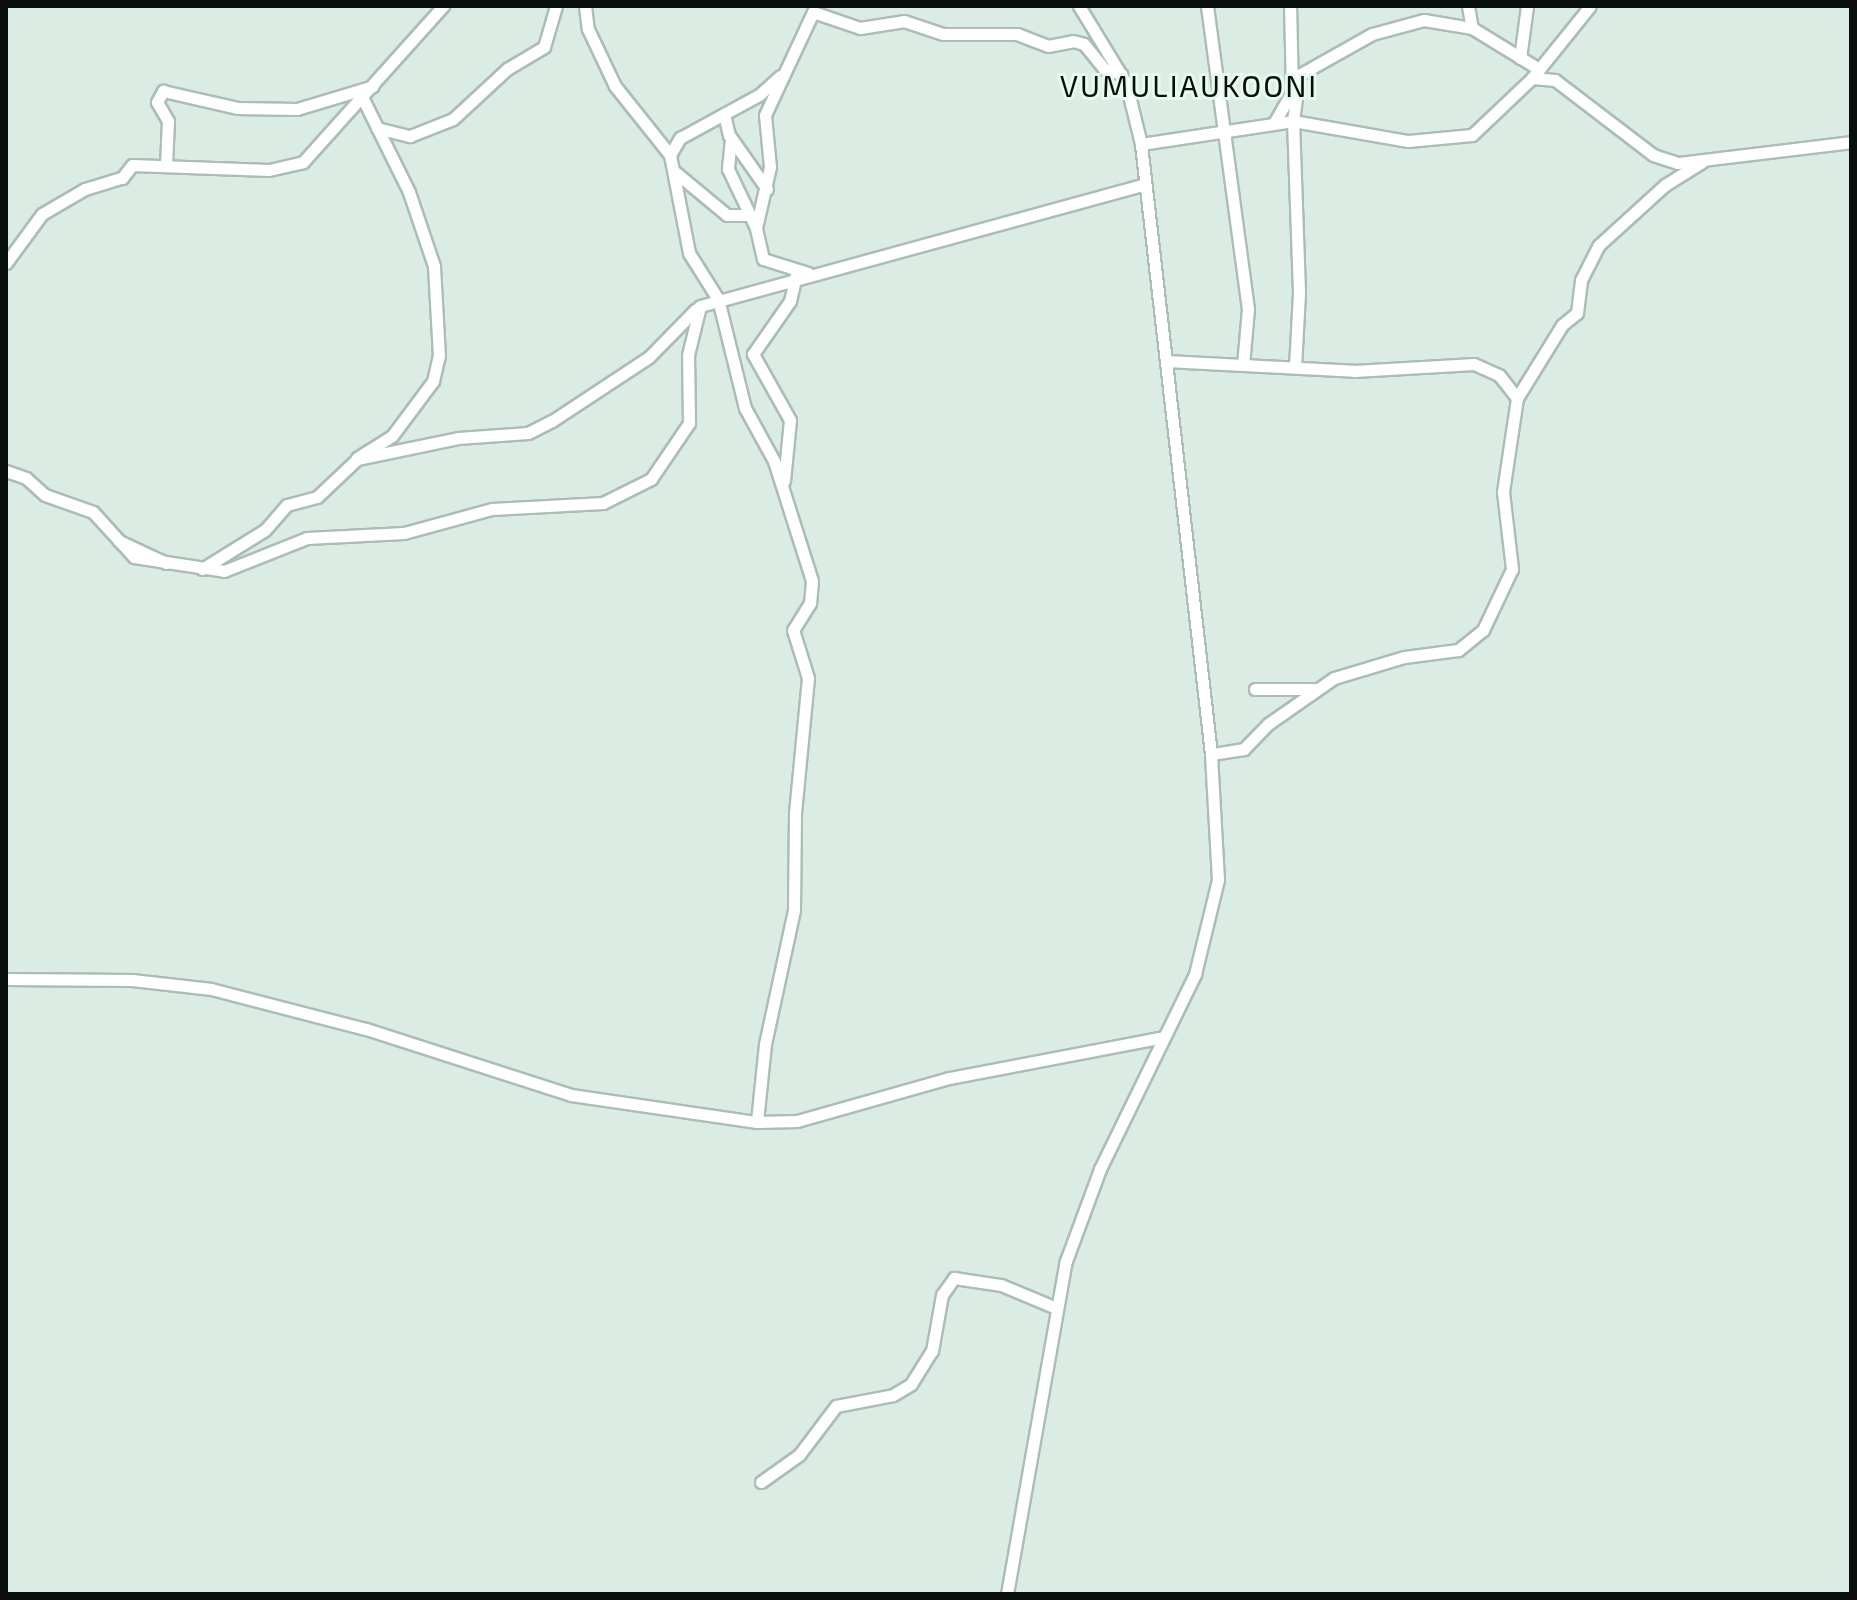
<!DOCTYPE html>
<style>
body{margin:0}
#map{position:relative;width:1857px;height:1600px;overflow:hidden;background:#daece3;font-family:"Exo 2",sans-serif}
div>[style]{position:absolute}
.roads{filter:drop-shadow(2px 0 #abbdb4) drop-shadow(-2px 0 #abbdb4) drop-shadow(0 2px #abbdb4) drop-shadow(0 -2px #abbdb4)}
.minor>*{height:11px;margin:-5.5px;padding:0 5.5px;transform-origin:5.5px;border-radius:5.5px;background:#fff}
span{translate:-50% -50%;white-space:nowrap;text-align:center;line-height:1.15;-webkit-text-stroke:6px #e8faf0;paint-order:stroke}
.quarter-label{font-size:30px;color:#090f0c;letter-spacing:2px}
.frame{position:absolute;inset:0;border:8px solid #090f0c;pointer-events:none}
</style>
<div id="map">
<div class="roads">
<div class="minor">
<div style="left:585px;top:6px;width:23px;rotate:83deg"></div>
<div style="left:588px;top:29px;width:63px;rotate:64.7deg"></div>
<div style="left:615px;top:86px;width:88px;rotate:51.4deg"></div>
<div style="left:670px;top:155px;width:100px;rotate:79deg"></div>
<div style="left:689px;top:253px;width:54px;rotate:57.8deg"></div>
<div style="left:718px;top:299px;width:112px;rotate:76.1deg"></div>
<div style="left:745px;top:408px;width:60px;rotate:61.3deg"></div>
<div style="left:774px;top:461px;width:126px;rotate:72.4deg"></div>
<div style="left:812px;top:581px;width:22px;rotate:95deg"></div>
<div style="left:810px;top:603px;width:32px;rotate:122deg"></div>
<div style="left:793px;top:630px;width:50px;rotate:72.6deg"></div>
<div style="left:808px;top:678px;width:136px;rotate:95.5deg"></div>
<div style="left:795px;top:813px;width:97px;rotate:90.6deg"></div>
<div style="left:794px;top:910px;width:137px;rotate:102.2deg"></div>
<div style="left:765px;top:1044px;width:78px;rotate:95.9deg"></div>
<div style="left:1207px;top:6px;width:306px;rotate:82.3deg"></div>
<div style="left:1248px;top:309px;width:56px;rotate:95.1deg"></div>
<div style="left:1468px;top:6px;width:22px;rotate:80deg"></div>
<div style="left:1520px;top:58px;width:52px;rotate:-82.3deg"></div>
<div style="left:1532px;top:78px;width:23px;rotate:5deg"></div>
<div style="left:1555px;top:80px;width:123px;rotate:37.4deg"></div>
<div style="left:1653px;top:155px;width:26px;rotate:18deg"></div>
<div style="left:1678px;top:163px;width:174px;rotate:-6.9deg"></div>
<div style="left:724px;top:114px;width:22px;rotate:77deg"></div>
<div style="left:729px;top:135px;width:66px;rotate:54.9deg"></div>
<div style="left:1274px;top:123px;width:36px;rotate:-60deg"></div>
<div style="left:1292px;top:92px;width:86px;rotate:-91.3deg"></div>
<div style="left:377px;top:128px;width:34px;rotate:14deg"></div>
<div style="left:410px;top:136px;width:46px;rotate:-21.6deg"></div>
<div style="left:453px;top:119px;width:74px;rotate:-42.8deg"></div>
<div style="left:507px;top:69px;width:43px;rotate:-30.7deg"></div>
<div style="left:544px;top:47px;width:43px;rotate:-73.7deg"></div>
<div style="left:731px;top:139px;width:30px;rotate:96deg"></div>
<div style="left:728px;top:169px;width:65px;rotate:64.6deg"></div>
<div style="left:1141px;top:144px;width:154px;rotate:-8.6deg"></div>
<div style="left:1293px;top:121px;width:117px;rotate:9.9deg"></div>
<div style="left:1408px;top:141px;width:64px;rotate:-5.4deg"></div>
<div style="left:1472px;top:135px;width:83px;rotate:-43.5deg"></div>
<div style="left:1532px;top:78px;width:92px;rotate:-51.1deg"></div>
<div style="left:670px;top:155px;width:20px;rotate:-60deg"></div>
<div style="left:680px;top:138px;width:90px;rotate:-28.6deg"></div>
<div style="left:759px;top:95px;width:28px;rotate:-42deg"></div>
<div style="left:166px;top:165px;width:44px;rotate:-87.4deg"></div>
<div style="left:168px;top:121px;width:22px;rotate:-120deg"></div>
<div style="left:157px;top:102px;width:13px;rotate:-61deg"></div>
<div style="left:163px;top:91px;width:76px;rotate:12.9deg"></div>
<div style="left:237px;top:108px;width:60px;rotate:1deg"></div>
<div style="left:297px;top:109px;width:79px;rotate:-16.8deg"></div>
<div style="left:675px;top:172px;width:67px;rotate:39.6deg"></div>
<div style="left:727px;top:215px;width:22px"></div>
<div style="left:6px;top:263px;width:61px;rotate:-53.7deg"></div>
<div style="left:42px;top:214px;width:50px;rotate:-30.2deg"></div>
<div style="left:85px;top:189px;width:39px;rotate:-17deg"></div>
<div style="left:122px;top:178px;width:16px;rotate:-52deg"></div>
<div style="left:132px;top:165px;width:137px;rotate:2.1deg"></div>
<div style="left:269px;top:170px;width:35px;rotate:-13deg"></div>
<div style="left:303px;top:162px;width:210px;rotate:-48.1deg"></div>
<div style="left:808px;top:273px;width:47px;rotate:-162.7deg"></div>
<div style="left:763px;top:259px;width:32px;rotate:-103deg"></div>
<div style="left:756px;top:228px;width:63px;rotate:-77.1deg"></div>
<div style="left:770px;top:167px;width:52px;rotate:-95.5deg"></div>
<div style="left:765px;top:115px;width:114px;rotate:-65deg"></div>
<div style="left:813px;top:12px;width:50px;rotate:18.8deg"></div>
<div style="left:860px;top:28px;width:45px;rotate:-9deg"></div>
<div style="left:904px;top:21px;width:41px;rotate:18.4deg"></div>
<div style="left:943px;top:34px;width:74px"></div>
<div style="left:1017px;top:34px;width:33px;rotate:21deg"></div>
<div style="left:1048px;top:46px;width:25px;rotate:-11deg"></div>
<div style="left:1073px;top:41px;width:11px;rotate:15deg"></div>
<div style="left:1084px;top:44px;width:32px;rotate:51deg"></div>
<div style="left:1104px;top:69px;width:18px;rotate:16deg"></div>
<div style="left:1166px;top:361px;width:188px;rotate:3deg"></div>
<div style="left:1354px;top:371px;width:120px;rotate:-3.3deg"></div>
<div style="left:1474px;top:364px;width:27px;rotate:24deg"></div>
<div style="left:1499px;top:375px;width:29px;rotate:52deg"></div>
<div style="left:1517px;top:398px;width:95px;rotate:98.5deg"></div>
<div style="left:1503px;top:492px;width:78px;rotate:83.3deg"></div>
<div style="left:1512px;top:569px;width:68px;rotate:115.4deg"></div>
<div style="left:1483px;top:630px;width:32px;rotate:141deg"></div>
<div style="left:1458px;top:650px;width:54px;rotate:172.6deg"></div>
<div style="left:1404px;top:657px;width:73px;rotate:163.3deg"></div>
<div style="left:1334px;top:678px;width:80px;rotate:145.1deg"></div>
<div style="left:1268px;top:724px;width:35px;rotate:134deg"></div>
<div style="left:1244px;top:749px;width:33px;rotate:171deg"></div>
<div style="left:1295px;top:367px;width:75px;rotate:-86.9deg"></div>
<div style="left:1299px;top:292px;width:171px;rotate:-92deg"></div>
<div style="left:1293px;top:121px;width:46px;rotate:-82.6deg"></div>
<div style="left:1299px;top:75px;width:84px;rotate:-29.3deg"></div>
<div style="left:1372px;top:34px;width:54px;rotate:-15.1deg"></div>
<div style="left:1424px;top:20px;width:49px;rotate:9.5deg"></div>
<div style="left:1472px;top:28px;width:79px;rotate:31.5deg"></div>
<div style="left:1517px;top:398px;width:86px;rotate:-58.3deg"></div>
<div style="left:1562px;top:325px;width:19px;rotate:-39deg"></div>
<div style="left:1577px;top:313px;width:33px;rotate:-83deg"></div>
<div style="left:1581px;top:280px;width:39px;rotate:-63deg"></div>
<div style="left:1599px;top:245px;width:89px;rotate:-42.3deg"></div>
<div style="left:1665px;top:185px;width:44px;rotate:-31.9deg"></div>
<div style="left:357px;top:458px;width:41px;rotate:-32.2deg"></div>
<div style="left:392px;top:436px;width:69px;rotate:-53.3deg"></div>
<div style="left:433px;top:381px;width:26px;rotate:-77deg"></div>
<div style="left:439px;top:356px;width:90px;rotate:-93.2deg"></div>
<div style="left:434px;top:266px;width:78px;rotate:-108.7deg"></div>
<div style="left:409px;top:192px;width:104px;rotate:-116.3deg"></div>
<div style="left:6px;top:471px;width:21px;rotate:19deg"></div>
<div style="left:26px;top:478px;width:25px;rotate:42deg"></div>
<div style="left:45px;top:495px;width:51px;rotate:19.5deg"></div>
<div style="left:93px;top:512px;width:61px;rotate:47.7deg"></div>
<div style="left:134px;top:557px;width:91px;rotate:8.8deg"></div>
<div style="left:224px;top:571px;width:89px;rotate:-21.7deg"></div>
<div style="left:307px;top:538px;width:97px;rotate:-3deg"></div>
<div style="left:404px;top:533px;width:91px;rotate:-15.3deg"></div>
<div style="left:492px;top:509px;width:111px;rotate:-3.1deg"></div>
<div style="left:603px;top:503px;width:54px;rotate:-26.6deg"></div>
<div style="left:651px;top:479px;width:68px;rotate:-55.8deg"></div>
<div style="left:689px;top:423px;width:68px;rotate:-90.8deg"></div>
<div style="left:688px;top:355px;width:50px;rotate:-76.2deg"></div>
<div style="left:700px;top:306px;width:461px;rotate:-15.3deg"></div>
<div style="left:784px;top:481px;width:61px;rotate:-84.4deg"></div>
<div style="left:790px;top:420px;width:76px;rotate:-119.3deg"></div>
<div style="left:753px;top:354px;width:65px;rotate:-55.1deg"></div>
<div style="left:790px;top:301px;width:26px;rotate:-77deg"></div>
<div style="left:119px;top:541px;width:52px;rotate:25.1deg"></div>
<div style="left:202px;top:569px;width:74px;rotate:-31.8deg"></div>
<div style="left:265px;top:530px;width:33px;rotate:-49deg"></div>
<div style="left:287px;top:505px;width:31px;rotate:-15deg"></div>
<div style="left:317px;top:497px;width:55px;rotate:-43.5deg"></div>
<div style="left:357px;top:459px;width:103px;rotate:-11.7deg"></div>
<div style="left:458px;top:438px;width:70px;rotate:-4.1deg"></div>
<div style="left:528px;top:433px;width:27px;rotate:-27deg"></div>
<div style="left:552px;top:421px;width:116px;rotate:-33.4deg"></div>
<div style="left:649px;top:357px;width:67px;rotate:-45.6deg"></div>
<div style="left:1255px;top:689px;width:61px"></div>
<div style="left:6px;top:979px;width:126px;rotate:0.5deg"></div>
<div style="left:132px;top:980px;width:80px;rotate:6.5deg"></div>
<div style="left:211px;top:989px;width:160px;rotate:14.5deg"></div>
<div style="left:366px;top:1029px;width:215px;rotate:17.8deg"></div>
<div style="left:571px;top:1095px;width:188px;rotate:8.3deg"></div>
<div style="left:757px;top:1122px;width:40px;rotate:-1.4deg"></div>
<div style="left:797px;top:1121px;width:158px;rotate:-15.8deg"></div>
<div style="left:949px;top:1078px;width:218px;rotate:-10.8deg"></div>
<div style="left:761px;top:1482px;width:47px;rotate:-35.4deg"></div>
<div style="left:799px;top:1455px;width:61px;rotate:-52.9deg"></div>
<div style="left:836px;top:1406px;width:58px;rotate:-10.9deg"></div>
<div style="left:893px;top:1395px;width:21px;rotate:-31deg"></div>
<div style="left:911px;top:1384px;width:39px;rotate:-58deg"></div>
<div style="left:932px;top:1351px;width:57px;rotate:-79.9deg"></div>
<div style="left:942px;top:1295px;width:21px;rotate:-55deg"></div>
<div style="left:954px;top:1278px;width:48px;rotate:8.5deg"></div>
<div style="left:1001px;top:1285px;width:57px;rotate:22.5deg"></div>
<div style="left:1007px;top:1594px;width:338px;rotate:-80deg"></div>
<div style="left:1066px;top:1261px;width:98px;rotate:-69.7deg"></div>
<div style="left:1100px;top:1169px;width:217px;rotate:-64deg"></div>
<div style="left:1195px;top:974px;width:97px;rotate:-76.3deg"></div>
<div style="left:1218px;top:880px;width:126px;rotate:-93.2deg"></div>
<div style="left:1211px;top:754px;width:614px;rotate:-96.55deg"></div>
<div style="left:1141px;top:144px;width:63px;rotate:-103.8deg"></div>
<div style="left:1126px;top:83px;width:90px;rotate:-121.4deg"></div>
</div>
</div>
<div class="quarter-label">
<span style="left:1189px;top:85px">VUMULIAUKOONI</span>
</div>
<div class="frame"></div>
</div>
